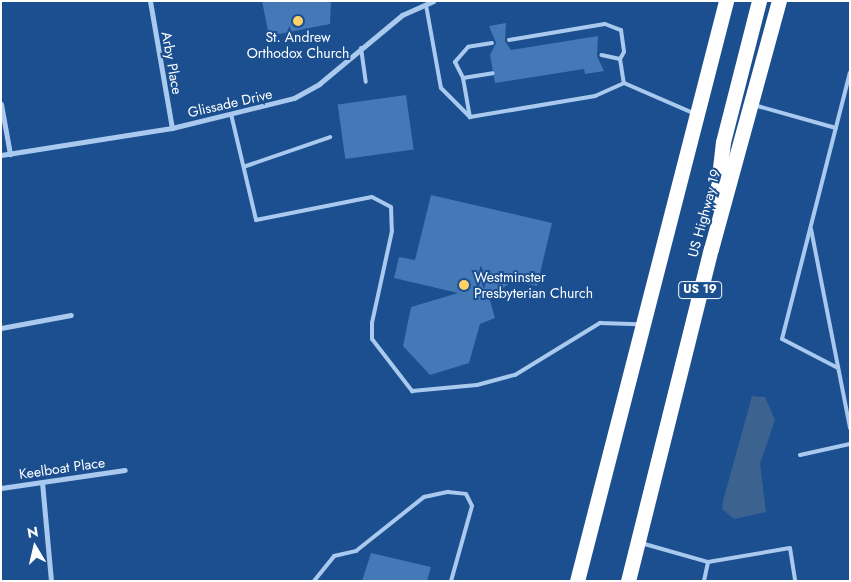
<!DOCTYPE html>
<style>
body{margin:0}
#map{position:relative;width:851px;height:582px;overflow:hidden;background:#1b4f8f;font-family:Jost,sans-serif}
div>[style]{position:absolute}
.water>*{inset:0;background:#3c6290}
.building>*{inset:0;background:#4478b7;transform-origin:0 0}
.lane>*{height:4px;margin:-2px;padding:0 2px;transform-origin:2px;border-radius:2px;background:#a9c9ee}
.street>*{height:5px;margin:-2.5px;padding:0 2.5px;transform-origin:2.5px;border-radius:2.5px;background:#a9c9ee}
.highway>*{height:15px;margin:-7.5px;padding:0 7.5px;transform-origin:7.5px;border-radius:7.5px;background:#fff}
.dots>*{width:14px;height:14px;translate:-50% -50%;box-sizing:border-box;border:2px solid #1b4f8f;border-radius:50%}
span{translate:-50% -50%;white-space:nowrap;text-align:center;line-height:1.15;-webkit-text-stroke:4px #1b4f8f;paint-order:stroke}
.shield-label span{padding:1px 4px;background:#1b4f8f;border:1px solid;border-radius:4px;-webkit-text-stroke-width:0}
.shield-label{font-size:12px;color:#fff;font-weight:700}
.poi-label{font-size:14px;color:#fff}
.left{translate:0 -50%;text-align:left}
.street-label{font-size:14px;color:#fff}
.frame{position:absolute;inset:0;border:2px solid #fff;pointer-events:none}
.north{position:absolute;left:10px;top:522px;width:50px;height:50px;-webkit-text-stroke:4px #1b4f8f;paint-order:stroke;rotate:351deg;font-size:14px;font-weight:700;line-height:20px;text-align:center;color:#fff}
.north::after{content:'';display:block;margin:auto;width:18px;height:22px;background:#fff;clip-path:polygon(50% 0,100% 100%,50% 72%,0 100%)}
</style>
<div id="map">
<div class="water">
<div style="clip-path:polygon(752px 396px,765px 397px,775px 420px,760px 464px,766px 512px,734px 519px,722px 509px,723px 501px)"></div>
</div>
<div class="building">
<div style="clip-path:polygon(262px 1px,331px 1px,330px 24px,269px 36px)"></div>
<div style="clip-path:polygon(506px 23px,505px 41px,511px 50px,598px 36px,597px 56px,604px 71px,585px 74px,584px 69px,495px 83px,490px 55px,496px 43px,489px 26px)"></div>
<div style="left:406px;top:95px;width:55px;height:69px;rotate:82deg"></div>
<div style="clip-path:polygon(431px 195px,552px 223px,537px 286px,513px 281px,489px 297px,495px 318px,480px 324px,469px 363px,430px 375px,403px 346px,411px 307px,458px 293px,394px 278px,399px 257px,415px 260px)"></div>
<div style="clip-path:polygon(371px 553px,431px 567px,427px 581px,362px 581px)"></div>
</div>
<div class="lane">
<div style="left:426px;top:5px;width:84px;rotate:79.8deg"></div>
<div style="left:441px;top:88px;width:41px;rotate:45deg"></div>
<div style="left:470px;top:117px;width:127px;rotate:-9.5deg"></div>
<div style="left:595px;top:96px;width:32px;rotate:-24deg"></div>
<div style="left:509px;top:40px;width:97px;rotate:-9.5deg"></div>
<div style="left:605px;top:24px;width:17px;rotate:21deg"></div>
<div style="left:621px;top:30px;width:22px;rotate:82deg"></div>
<div style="left:624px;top:52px;width:8px;rotate:120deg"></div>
<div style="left:620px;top:59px;width:19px;rotate:-168deg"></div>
<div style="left:492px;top:43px;width:24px;rotate:171deg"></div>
<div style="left:468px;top:47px;width:20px;rotate:131deg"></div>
<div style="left:455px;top:62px;width:18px;rotate:63deg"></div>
<div style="left:463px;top:78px;width:30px;rotate:-9deg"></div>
<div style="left:361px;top:48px;width:34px;rotate:82deg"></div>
<div style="left:620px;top:59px;width:24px;rotate:81deg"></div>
<div style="left:463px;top:78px;width:40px;rotate:80deg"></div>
<div style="left:624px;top:83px;width:75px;rotate:23.5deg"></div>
<div style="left:754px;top:105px;width:85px;rotate:15.7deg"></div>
<div style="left:231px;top:114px;width:109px;rotate:76.7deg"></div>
<div style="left:256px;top:220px;width:118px;rotate:-11.2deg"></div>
<div style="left:372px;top:197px;width:21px;rotate:28deg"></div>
<div style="left:391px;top:207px;width:24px;rotate:88deg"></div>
<div style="left:392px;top:231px;width:94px;rotate:102.3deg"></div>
<div style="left:372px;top:323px;width:16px;rotate:90deg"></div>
<div style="left:372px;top:339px;width:66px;rotate:52.4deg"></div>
<div style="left:412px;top:391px;width:65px;rotate:-5.3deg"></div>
<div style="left:477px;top:385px;width:39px;rotate:-15deg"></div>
<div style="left:515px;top:375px;width:100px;rotate:-31.5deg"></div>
<div style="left:600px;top:323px;width:38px;rotate:2deg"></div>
<div style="left:246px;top:166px;width:89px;rotate:-19deg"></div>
<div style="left:811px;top:229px;width:203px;rotate:78.9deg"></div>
<div style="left:838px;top:368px;width:63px;rotate:-152.6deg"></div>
<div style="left:782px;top:339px;width:275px;rotate:-75.7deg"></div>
<div style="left:800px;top:455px;width:51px;rotate:-12.4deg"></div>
<div style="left:641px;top:543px;width:70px;rotate:15.8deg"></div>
<div style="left:708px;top:562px;width:83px;rotate:-9.7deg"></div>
<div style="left:790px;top:548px;width:33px;rotate:81deg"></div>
<div style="left:314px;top:581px;width:32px;rotate:-51deg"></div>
<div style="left:334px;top:556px;width:23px;rotate:-13deg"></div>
<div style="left:356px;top:551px;width:87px;rotate:-38.5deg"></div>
<div style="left:424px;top:497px;width:25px;rotate:-12deg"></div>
<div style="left:448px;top:492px;width:18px;rotate:6deg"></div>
<div style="left:466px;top:494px;width:13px;rotate:63deg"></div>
<div style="left:472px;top:506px;width:78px;rotate:105.6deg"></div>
<div style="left:704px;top:581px;width:19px;rotate:-78deg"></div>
</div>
<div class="street">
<div style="left:150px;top:1px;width:129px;rotate:80.2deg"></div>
<div style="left:1px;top:104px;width:51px;rotate:79.8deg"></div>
<div style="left:1px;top:155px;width:173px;rotate:-9deg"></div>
<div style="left:172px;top:128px;width:126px;rotate:-13.8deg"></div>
<div style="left:294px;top:98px;width:29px;rotate:-29deg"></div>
<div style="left:319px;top:84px;width:108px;rotate:-39.7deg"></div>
<div style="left:402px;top:15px;width:34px;rotate:-24deg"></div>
<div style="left:1px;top:328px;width:71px;rotate:-10.5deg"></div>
<div style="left:42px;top:482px;width:99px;rotate:84.8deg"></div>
<div style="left:1px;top:488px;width:125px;rotate:-8.3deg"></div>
</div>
<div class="highway">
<div style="left:716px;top:203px;width:61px;rotate:-83.5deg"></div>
<div style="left:723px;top:142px;width:146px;rotate:-75.7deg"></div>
<div style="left:577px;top:581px;width:599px;rotate:-75.59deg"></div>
<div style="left:628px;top:581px;width:342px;rotate:-76deg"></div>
<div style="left:711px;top:249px;width:257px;rotate:-74.7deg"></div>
</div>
<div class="dots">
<div style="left:298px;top:21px;background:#ffd166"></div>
<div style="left:464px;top:285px;background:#ffd166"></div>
</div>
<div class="shield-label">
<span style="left:700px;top:290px">US 19</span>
</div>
<div class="poi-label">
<span style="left:298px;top:45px">St. Andrew<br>Orthodox Church</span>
<span class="left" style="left:474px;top:285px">Westminster<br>Presbyterian Church</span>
</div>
<div class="street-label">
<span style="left:172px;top:63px;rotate:80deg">Arby Place</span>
<span style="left:230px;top:103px;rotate:-13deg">Glissade Drive</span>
<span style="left:704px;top:213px;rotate:-75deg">US Highway 19</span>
<span style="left:62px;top:468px;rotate:-8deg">Keelboat Place</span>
</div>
<div class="frame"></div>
<div class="north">N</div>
</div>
